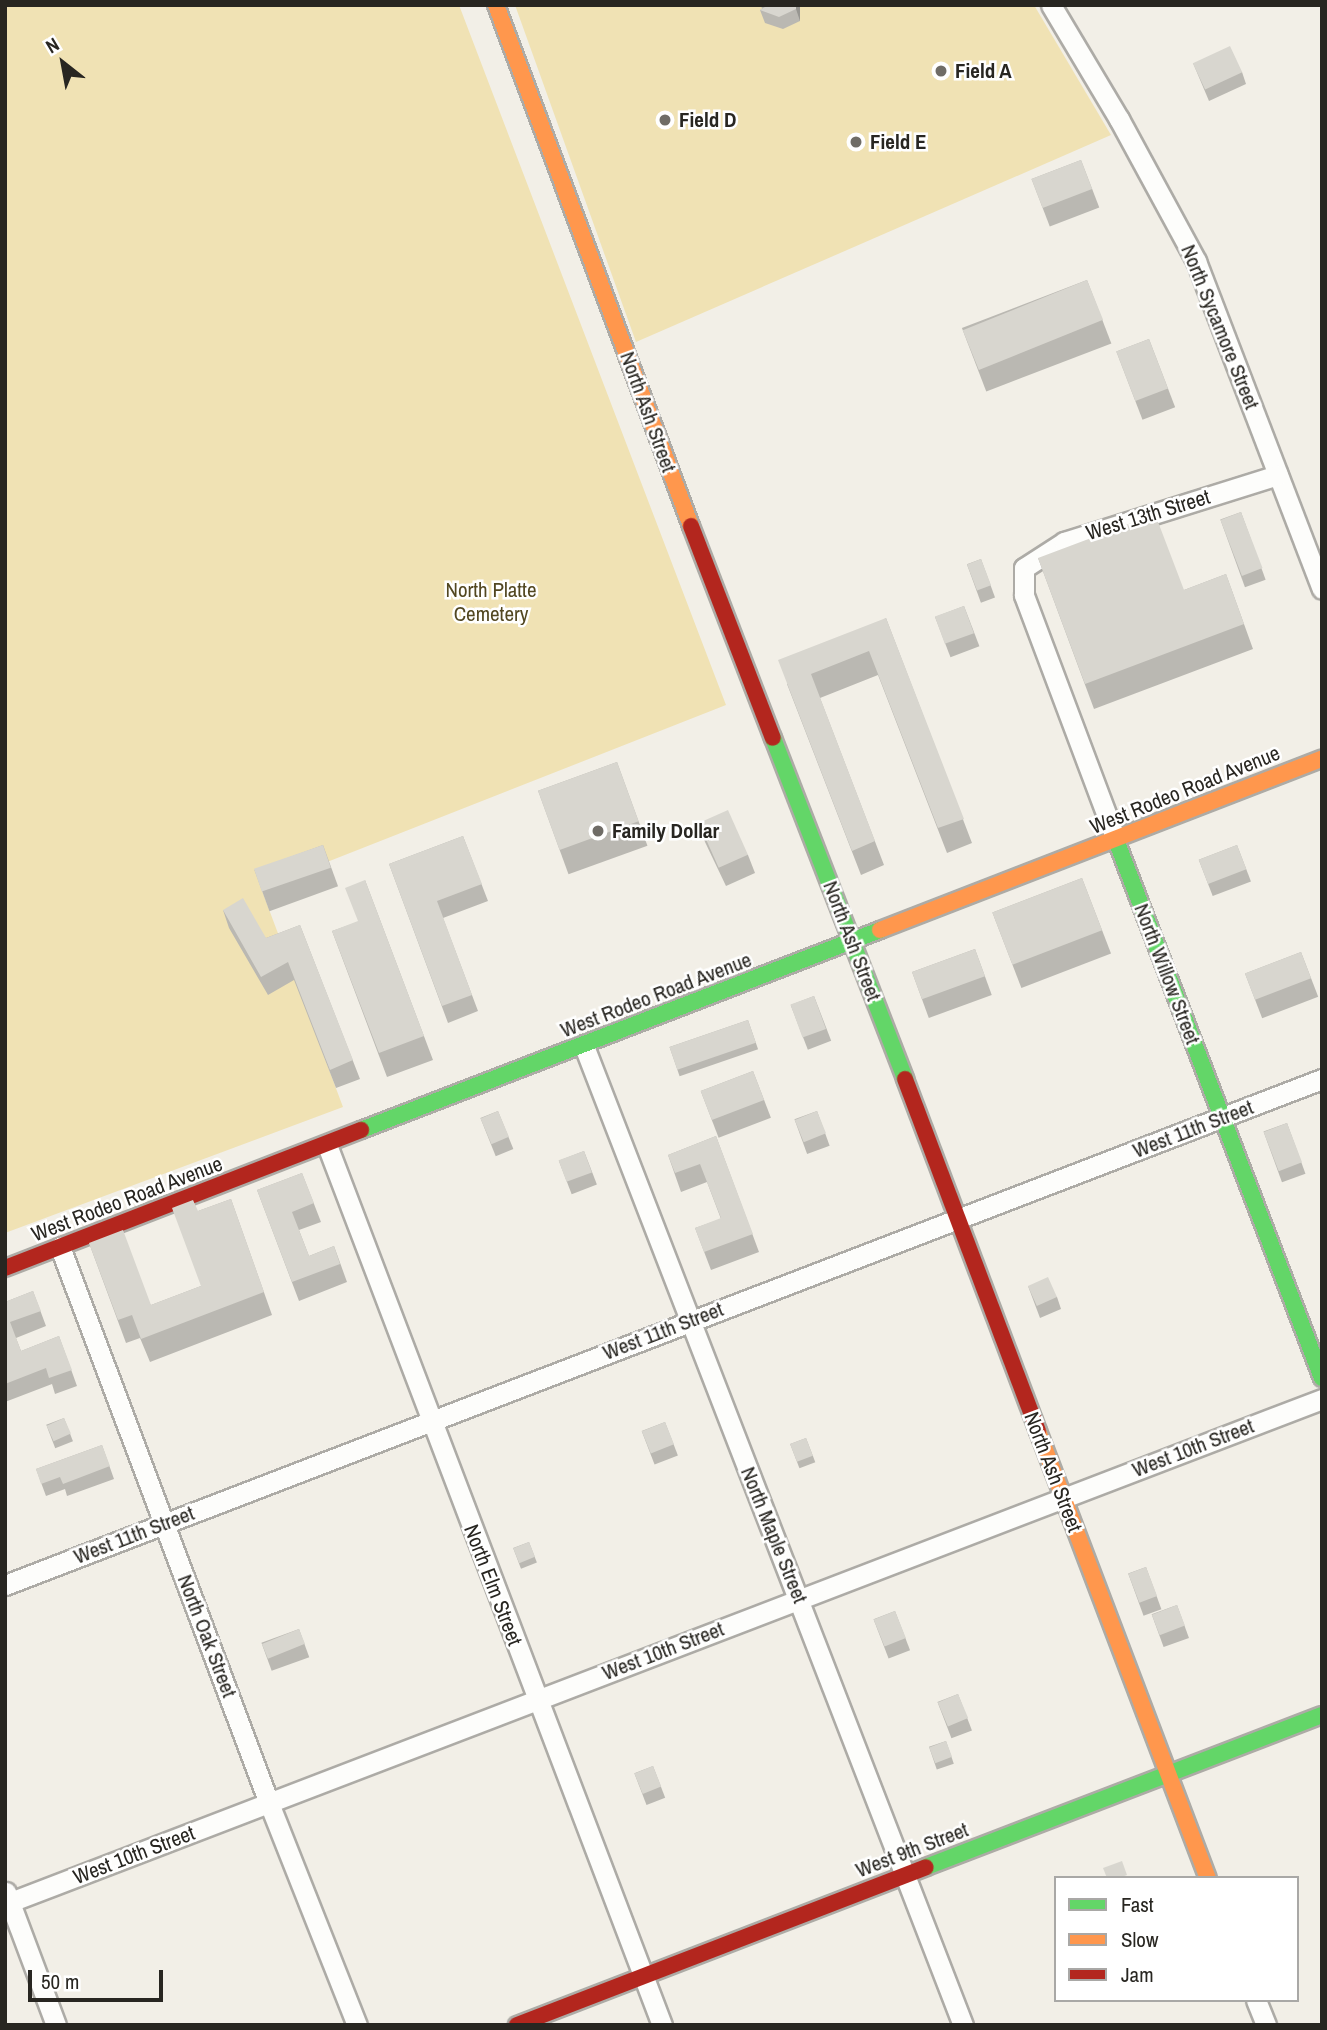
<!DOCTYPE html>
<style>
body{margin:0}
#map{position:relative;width:1327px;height:2030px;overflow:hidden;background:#f2efe7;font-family:"Archivo Narrow",sans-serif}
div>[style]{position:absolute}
.green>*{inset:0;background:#f0e2b4}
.roads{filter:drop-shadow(2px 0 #adaba6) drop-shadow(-2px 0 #adaba6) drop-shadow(0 2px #adaba6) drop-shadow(0 -2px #adaba6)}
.street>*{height:19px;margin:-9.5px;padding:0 9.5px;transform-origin:9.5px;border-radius:9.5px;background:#fdfdfb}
.fast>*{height:16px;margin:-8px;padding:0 8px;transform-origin:8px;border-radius:8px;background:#63d668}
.slow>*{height:16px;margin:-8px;padding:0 8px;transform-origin:8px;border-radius:8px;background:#ff974d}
.jam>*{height:16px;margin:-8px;padding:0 8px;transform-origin:8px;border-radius:8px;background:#b3261e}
.wall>*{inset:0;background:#bab8b2;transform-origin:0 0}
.shaded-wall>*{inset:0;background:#979691}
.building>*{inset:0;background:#d8d6cf;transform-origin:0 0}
.dots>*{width:19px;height:19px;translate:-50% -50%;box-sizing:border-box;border:4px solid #fff;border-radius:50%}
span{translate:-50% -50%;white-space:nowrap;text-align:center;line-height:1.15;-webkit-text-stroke:5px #fff;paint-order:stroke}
.poi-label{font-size:21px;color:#282621;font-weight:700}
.left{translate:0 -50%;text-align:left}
.street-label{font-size:21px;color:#282621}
.park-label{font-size:21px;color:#524721}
.frame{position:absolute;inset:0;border:7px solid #282621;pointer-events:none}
.legend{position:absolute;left:1054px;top:1876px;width:245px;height:126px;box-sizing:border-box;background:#fff;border:2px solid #a9a8a6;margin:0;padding:9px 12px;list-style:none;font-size:21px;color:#282621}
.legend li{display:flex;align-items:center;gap:14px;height:35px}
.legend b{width:35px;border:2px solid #a9a8a6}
.north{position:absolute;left:28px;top:28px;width:70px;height:70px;-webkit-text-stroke:5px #fff;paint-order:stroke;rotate:329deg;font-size:19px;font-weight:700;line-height:28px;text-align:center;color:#282621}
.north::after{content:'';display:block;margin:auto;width:24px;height:32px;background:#282621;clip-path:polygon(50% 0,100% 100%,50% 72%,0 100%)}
.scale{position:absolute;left:28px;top:1970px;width:135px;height:32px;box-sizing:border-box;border:4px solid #282621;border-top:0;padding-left:9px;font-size:21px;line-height:24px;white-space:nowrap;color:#282621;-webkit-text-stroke:5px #fff;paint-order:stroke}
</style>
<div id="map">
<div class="green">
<div style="clip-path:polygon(5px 5px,459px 5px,726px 705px,261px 888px,343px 1107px,5px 1233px)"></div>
<div style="clip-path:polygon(515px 5px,1034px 5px,1111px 135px,636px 342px)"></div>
</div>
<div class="roads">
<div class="street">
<div style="left:1051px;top:5px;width:133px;rotate:59.2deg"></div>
<div style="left:1119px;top:119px;width:162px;rotate:61.5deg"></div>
<div style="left:1196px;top:261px;width:351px;rotate:69deg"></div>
<div style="left:1116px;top:840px;width:262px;rotate:-110.6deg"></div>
<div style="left:1024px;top:595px;width:27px;rotate:-90deg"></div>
<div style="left:1024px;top:568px;width:48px;rotate:-33deg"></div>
<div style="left:1064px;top:542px;width:224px;rotate:-17.4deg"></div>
<div style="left:584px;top:1046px;width:1050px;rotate:68.84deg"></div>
<div style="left:327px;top:1145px;width:942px;rotate:69.16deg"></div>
<div style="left:60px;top:1247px;width:594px;rotate:69.4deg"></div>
<div style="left:269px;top:1803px;width:239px;rotate:68.4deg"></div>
<div style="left:5px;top:1585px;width:1411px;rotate:-21.02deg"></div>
<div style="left:6px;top:1892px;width:142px;rotate:69.4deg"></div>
<div style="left:5px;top:1904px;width:1411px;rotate:-20.98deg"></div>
<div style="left:1256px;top:2000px;width:27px;rotate:68deg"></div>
</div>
<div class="fast">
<div style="left:773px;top:738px;width:366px;rotate:68.8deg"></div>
<div style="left:1116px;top:840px;width:576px;rotate:69.05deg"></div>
<div style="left:361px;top:1130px;width:556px;rotate:-21.07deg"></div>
<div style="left:926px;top:1867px;width:424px;rotate:-21deg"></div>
</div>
<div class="slow">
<div style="left:496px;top:5px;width:556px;rotate:69.48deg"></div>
<div style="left:880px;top:930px;width:474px;rotate:-21.2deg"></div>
<div style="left:1038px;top:1431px;width:478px;rotate:69.2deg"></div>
</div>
<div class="jam">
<div style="left:691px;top:526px;width:227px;rotate:68.9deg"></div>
<div style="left:905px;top:1079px;width:376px;rotate:69.3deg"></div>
<div style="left:5px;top:1268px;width:382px;rotate:-21.2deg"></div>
<div style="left:517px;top:2025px;width:438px;rotate:-21.1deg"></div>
</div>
</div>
<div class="wall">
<div style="clip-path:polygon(761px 5px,800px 5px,800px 21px,783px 29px,765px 23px,760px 10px,762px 9px)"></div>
<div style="clip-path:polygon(1193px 63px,1242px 72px,1246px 84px,1209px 101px)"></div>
<div style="left:1081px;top:160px;width:51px;height:53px;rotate:69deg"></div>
<div style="left:1087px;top:280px;width:68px;height:134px;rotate:69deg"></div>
<div style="left:1149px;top:339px;width:73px;height:35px;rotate:69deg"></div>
<div style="left:1241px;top:512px;width:72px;height:22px;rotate:70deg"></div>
<div style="clip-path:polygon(1038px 558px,1184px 590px,1226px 574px,1253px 649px,1094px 709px)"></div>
<div style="left:981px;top:559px;width:41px;height:15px;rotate:70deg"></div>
<div style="left:964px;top:606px;width:43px;height:31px;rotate:69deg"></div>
<div style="clip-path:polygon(886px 618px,972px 843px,947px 853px,878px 675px,820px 698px,884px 865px,861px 875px,787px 684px)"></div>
<div style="left:617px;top:762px;width:89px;height:84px;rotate:70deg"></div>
<div style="clip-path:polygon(699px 823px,748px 855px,755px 873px,726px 886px,705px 842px)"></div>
<div style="clip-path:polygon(463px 836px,488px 901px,443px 918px,478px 1011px,448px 1023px,389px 864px)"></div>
<div style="left:323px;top:845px;width:44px;height:73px;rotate:70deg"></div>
<div style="left:1237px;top:845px;width:39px;height:41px;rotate:69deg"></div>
<div style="left:1082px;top:878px;width:81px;height:96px;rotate:69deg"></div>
<div style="clip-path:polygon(365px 880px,433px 1060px,387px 1077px,332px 931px,358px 922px)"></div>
<div style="clip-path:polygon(223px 910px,266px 938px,300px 925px,360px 1079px,336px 1088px,294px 980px,268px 995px,229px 928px)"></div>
<div style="left:975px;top:949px;width:49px;height:67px;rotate:70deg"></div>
<div style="left:1301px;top:952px;width:48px;height:60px;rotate:69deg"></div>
<div style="left:814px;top:996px;width:48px;height:25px;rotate:69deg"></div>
<div style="left:748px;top:1020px;width:31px;height:83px;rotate:71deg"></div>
<div style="left:753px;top:1071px;width:50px;height:56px;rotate:69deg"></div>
<div style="left:498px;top:1111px;width:41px;height:19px;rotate:68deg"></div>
<div style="left:817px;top:1111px;width:37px;height:24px;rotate:70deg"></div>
<div style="left:1287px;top:1123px;width:54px;height:25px;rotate:70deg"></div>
<div style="clip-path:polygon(716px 1136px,759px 1252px,711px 1270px,695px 1228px,721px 1219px,707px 1182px,681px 1192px,668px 1155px)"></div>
<div style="left:584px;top:1151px;width:36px;height:27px;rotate:69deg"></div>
<div style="clip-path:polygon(302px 1173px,321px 1222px,299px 1230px,309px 1256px,334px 1246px,347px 1282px,299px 1301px,257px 1190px)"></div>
<div style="clip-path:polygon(231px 1199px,272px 1315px,150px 1362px,140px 1338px,126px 1343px,89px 1243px,151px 1305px,201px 1286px,198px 1211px)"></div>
<div style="clip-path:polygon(1028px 1286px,1057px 1297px,1061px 1309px,1040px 1318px)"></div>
<div style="clip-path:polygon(33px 1291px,46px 1326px,16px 1338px,21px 1351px,59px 1336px,77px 1386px,55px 1394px,52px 1384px,5px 1402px,5px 1302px)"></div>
<div style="left:64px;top:1418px;width:25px;height:19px;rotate:69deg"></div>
<div style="left:665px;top:1422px;width:36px;height:25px;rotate:69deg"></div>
<div style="left:806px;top:1438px;width:26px;height:17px;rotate:69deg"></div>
<div style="clip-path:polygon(102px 1445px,114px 1479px,67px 1496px,65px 1489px,46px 1496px,36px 1469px)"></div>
<div style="left:529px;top:1542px;width:22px;height:17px;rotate:69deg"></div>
<div style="left:1146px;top:1567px;width:45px;height:19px;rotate:70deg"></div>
<div style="left:1177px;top:1605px;width:35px;height:27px;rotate:70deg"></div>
<div style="left:895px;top:1611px;width:42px;height:23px;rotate:69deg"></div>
<div style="left:299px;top:1629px;width:30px;height:40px;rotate:70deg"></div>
<div style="left:958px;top:1694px;width:39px;height:22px;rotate:69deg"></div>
<div style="left:946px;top:1741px;width:24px;height:18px;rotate:71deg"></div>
<div style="left:653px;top:1766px;width:34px;height:20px;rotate:69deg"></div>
</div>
<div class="shaded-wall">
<div style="clip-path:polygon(796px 5px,800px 5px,800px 21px,796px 9px)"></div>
</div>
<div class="building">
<div style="clip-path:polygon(763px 5px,796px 5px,796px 9px,779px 17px,760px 10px,765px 7px)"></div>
<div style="left:1230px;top:46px;width:29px;height:41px;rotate:65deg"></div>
<div style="left:1081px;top:160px;width:31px;height:53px;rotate:69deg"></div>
<div style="left:1087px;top:280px;width:43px;height:134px;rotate:68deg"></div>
<div style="left:1149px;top:339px;width:53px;height:35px;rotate:69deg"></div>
<div style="left:1241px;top:512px;width:60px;height:22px;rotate:69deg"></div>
<div style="clip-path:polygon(1155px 514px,1184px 590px,1226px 574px,1244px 624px,1085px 684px,1038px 558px)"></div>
<div style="left:981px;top:559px;width:28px;height:15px;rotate:69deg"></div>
<div style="left:964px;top:606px;width:29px;height:31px;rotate:70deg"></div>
<div style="clip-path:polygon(886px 618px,964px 819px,938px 828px,869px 651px,811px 674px,875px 841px,852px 851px,778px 660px)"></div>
<div style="left:617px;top:762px;width:63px;height:84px;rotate:70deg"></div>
<div style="left:728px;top:810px;width:49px;height:32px;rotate:66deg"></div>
<div style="clip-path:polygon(463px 836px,482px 884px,437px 901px,472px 995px,442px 1006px,389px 864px)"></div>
<div style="left:323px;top:845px;width:24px;height:73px;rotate:71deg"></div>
<div style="left:1237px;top:845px;width:26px;height:41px;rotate:69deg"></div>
<div style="left:1082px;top:878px;width:56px;height:96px;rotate:69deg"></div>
<div style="clip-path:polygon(365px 880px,424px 1036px,379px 1053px,332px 931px,358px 921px,345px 888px)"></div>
<div style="clip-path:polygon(243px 898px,266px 938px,300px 925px,353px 1060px,330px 1070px,288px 962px,261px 977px,223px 910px)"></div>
<div style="left:975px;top:949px;width:29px;height:67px;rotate:70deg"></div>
<div style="left:1301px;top:952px;width:28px;height:60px;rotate:69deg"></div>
<div style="left:814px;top:996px;width:35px;height:25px;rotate:70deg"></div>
<div style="left:748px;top:1020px;width:24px;height:83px;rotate:71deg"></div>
<div style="left:753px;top:1071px;width:31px;height:56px;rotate:69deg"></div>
<div style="left:498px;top:1111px;width:28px;height:19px;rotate:67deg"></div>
<div style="left:817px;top:1111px;width:24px;height:24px;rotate:68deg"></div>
<div style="left:1287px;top:1123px;width:42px;height:25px;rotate:69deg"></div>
<div style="clip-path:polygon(716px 1136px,753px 1234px,704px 1252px,695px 1228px,721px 1218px,700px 1164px,675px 1173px,668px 1155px)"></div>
<div style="left:584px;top:1151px;width:23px;height:27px;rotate:70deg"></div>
<div style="clip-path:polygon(302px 1173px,314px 1203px,292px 1212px,309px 1256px,334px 1246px,340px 1264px,292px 1282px,257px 1190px)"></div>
<div style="clip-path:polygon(231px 1199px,264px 1292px,141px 1339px,132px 1315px,118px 1320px,89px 1243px,123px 1230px,151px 1305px,201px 1286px,172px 1208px,193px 1200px,198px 1211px)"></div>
<div style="left:1048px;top:1277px;width:22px;height:22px;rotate:66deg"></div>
<div style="clip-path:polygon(33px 1291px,41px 1311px,10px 1322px,21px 1351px,59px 1336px,72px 1370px,49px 1378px,46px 1368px,5px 1384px,5px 1302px)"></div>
<div style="left:64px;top:1418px;width:17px;height:19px;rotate:66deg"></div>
<div style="left:665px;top:1422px;width:24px;height:25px;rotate:68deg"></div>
<div style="left:806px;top:1438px;width:19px;height:17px;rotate:69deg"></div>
<div style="clip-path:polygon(102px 1445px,110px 1466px,63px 1484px,60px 1477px,41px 1484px,36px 1469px)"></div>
<div style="left:529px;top:1542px;width:16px;height:17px;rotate:68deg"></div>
<div style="left:1146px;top:1567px;width:31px;height:19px;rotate:69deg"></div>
<div style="left:1177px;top:1605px;width:22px;height:27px;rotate:69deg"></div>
<div style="left:895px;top:1611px;width:29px;height:23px;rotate:68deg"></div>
<div style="left:299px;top:1629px;width:16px;height:40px;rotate:68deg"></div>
<div style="left:958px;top:1694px;width:26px;height:22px;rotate:67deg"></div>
<div style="left:946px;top:1741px;width:17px;height:18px;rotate:69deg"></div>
<div style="left:653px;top:1766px;width:22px;height:20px;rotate:68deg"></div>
<div style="clip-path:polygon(1122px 1861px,1127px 1875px,1119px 1878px,1107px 1878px,1103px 1868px)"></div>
</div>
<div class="dots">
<div style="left:941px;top:71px;background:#6f6c66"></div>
<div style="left:665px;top:120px;background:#6f6c66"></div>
<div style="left:856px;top:142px;background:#6f6c66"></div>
<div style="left:598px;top:831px;background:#6f6c66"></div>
</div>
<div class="poi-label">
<span class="left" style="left:955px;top:71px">Field A</span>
<span class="left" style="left:679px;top:120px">Field D</span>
<span class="left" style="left:870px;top:142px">Field E</span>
<span class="left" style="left:612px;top:831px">Family Dollar</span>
</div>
<div class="street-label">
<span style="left:1220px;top:327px;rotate:68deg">North Sycamore Street</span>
<span style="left:648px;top:412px;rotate:70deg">North Ash Street</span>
<span style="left:1148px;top:515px;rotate:-17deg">West 13th Street</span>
<span style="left:1185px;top:790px;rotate:-22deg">West Rodeo Road Avenue</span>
<span style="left:852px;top:941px;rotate:69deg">North Ash Street</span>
<span style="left:1167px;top:974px;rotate:69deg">North Willow Street</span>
<span style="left:656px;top:995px;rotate:-21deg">West Rodeo Road Avenue</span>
<span style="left:1193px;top:1129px;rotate:-21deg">West 11th Street</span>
<span style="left:127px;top:1199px;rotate:-21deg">West Rodeo Road Avenue</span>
<span style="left:663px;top:1331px;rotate:-21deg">West 11th Street</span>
<span style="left:1193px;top:1448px;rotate:-21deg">West 10th Street</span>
<span style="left:1053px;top:1472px;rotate:69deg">North Ash Street</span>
<span style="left:134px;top:1535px;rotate:-21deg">West 11th Street</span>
<span style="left:774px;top:1535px;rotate:68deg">North Maple Street</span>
<span style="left:493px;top:1585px;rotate:69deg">North Elm Street</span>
<span style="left:207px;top:1636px;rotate:69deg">North Oak Street</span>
<span style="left:663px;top:1651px;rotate:-21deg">West 10th Street</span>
<span style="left:912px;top:1850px;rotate:-21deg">West 9th Street</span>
<span style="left:134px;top:1855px;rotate:-21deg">West 10th Street</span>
</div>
<div class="park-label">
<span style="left:491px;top:602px">North Platte<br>Cemetery</span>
</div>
<div class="frame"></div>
<ul class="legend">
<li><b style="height:9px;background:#63d668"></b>Fast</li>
<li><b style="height:9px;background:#ff974d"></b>Slow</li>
<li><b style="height:9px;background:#b3261e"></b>Jam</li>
</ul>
<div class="north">N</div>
<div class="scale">50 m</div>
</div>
